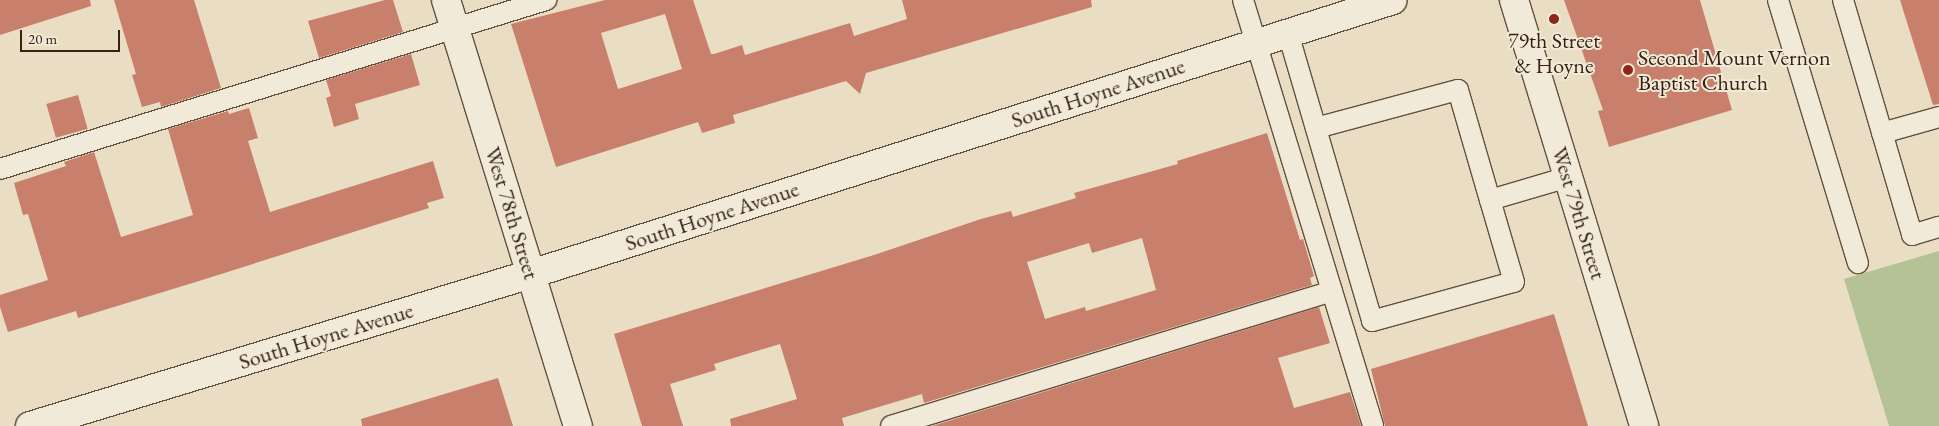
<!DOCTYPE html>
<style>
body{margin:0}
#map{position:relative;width:1939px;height:426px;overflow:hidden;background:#e9dec4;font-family:"EB Garamond",serif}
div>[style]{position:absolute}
.green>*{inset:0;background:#b4c296}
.building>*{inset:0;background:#c87f6b;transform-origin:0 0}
.roads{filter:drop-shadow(1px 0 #64503e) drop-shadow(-1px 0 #64503e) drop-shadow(0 1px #64503e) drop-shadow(0 -1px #64503e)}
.service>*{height:20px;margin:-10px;padding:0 10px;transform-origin:10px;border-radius:10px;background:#f1ead9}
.minor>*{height:28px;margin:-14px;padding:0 14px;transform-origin:14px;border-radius:14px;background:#f1ead9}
.secondary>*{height:28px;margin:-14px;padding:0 14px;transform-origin:14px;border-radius:14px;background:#f1ead9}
.dots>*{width:14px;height:14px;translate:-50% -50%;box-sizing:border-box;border:2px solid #f1ead9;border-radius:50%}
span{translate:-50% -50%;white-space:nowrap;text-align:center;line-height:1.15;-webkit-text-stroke:4px #f1ead9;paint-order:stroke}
.poi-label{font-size:22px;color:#372111}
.left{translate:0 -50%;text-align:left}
.street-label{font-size:22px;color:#372111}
.scale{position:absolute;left:20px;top:30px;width:100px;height:22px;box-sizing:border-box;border:2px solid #372111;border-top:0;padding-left:6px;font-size:15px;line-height:18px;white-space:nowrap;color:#372111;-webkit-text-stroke:4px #f1ead9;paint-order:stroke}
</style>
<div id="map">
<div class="green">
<div style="clip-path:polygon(1939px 251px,1939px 426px,1889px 426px,1844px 279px)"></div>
</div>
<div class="building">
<div style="clip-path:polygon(0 0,90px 0,91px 6px,0 35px)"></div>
<div style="clip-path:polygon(114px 0,194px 0,221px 88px,161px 107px,160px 102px,142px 107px,132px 75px,136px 74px)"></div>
<div style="clip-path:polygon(385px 0,393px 0,403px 32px,319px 58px,308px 21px)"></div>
<div style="clip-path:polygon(evenodd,605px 0,693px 0,711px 54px,714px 54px,742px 45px,745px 55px,850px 23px,854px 36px,907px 19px,902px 0,1091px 0,1092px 7px,866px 73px,860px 94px,846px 81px,733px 115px,735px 123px,702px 133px,698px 122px,556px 167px,511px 24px,605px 0,665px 14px,682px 69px,618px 89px,601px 33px,665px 14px)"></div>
<div style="clip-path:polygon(1564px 0,1700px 0,1732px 110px,1609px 147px,1598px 111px,1603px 110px)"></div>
<div style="clip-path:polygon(1900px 0,1939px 0,1939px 104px,1933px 105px)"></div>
<div style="clip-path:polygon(411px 54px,420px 85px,355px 104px,359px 119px,334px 127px,326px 98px,331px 96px,326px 80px)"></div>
<div style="left:78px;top:95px;width:35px;height:33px;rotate:74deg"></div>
<div style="clip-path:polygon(249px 108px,258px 138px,248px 141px,270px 212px,433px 161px,444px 198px,427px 203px,429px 208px,199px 281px,78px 318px,76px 311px,8px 332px,0 307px,0 295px,48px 280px,28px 214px,23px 215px,14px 183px,66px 166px,64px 162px,94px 152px,121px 237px,193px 215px,168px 129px,228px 111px,229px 114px)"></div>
<div style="clip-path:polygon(evenodd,1267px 133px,1300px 240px,1303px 239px,1314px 276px,1310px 278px,1312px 285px,924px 403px,922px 394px,842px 418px,844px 426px,731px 426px,730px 419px,797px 399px,780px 344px,714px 364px,716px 370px,670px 384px,683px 426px,642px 426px,614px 334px,874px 255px,981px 219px,1011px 211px,1013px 217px,1076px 198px,1074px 193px,1178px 164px,1177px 161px,1267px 133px,1142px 238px,1156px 290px,1086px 311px,1085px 307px,1045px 319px,1027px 262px,1089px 243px,1092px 253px,1142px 238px)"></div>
<div style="clip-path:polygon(1319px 307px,1330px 343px,1278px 358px,1294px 408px,1350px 392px,1361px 426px,932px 426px)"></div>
<div style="clip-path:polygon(1554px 314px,1588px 426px,1385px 426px,1371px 369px)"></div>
<div style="clip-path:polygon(498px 378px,513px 426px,362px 426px,361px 419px)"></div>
</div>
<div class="roads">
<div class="service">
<div style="left:1243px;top:0;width:445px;rotate:73deg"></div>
<div style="left:1778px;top:0;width:275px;rotate:73.1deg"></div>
<div style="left:1843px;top:0;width:245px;rotate:73.6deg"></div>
<div style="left:1912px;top:235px;width:28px;rotate:-17deg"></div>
<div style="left:1288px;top:33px;width:300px;rotate:73.7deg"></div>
<div style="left:1372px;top:321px;width:147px;rotate:-15.4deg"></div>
<div style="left:1514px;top:282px;width:85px;rotate:-106.3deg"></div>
<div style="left:1490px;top:200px;width:81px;rotate:-16.4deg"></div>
<div style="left:1316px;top:128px;width:147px;rotate:-15deg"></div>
<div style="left:1458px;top:90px;width:115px;rotate:73.8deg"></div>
<div style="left:1882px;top:133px;width:59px;rotate:-15.7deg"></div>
<div style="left:0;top:169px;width:572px;rotate:-17.2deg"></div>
<div style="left:891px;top:426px;width:461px;rotate:-17deg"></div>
</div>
<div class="minor">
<div style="left:446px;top:0;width:446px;rotate:72.8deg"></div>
<div style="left:30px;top:426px;width:524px;rotate:-16.88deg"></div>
<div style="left:531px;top:274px;width:904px;rotate:-17.63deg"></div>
</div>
<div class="secondary">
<div style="left:1514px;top:0;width:445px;rotate:73deg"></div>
</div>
</div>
<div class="dots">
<div style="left:1554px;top:19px;background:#8f2418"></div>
<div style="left:1628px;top:70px;background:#8f2418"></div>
</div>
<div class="poi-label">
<span style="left:1554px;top:53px">79th Street<br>&amp; Hoyne</span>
<span class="left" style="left:1638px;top:70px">Second Mount Vernon<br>Baptist Church</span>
</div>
<div class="street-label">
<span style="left:1098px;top:93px;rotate:-18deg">South Hoyne Avenue</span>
<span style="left:512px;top:213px;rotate:73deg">West 78th Street</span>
<span style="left:1579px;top:213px;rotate:73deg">West 79th Street</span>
<span style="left:712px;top:216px;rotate:-18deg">South Hoyne Avenue</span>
<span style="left:326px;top:336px;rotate:-17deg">South Hoyne Avenue</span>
</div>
<div class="scale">20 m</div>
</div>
